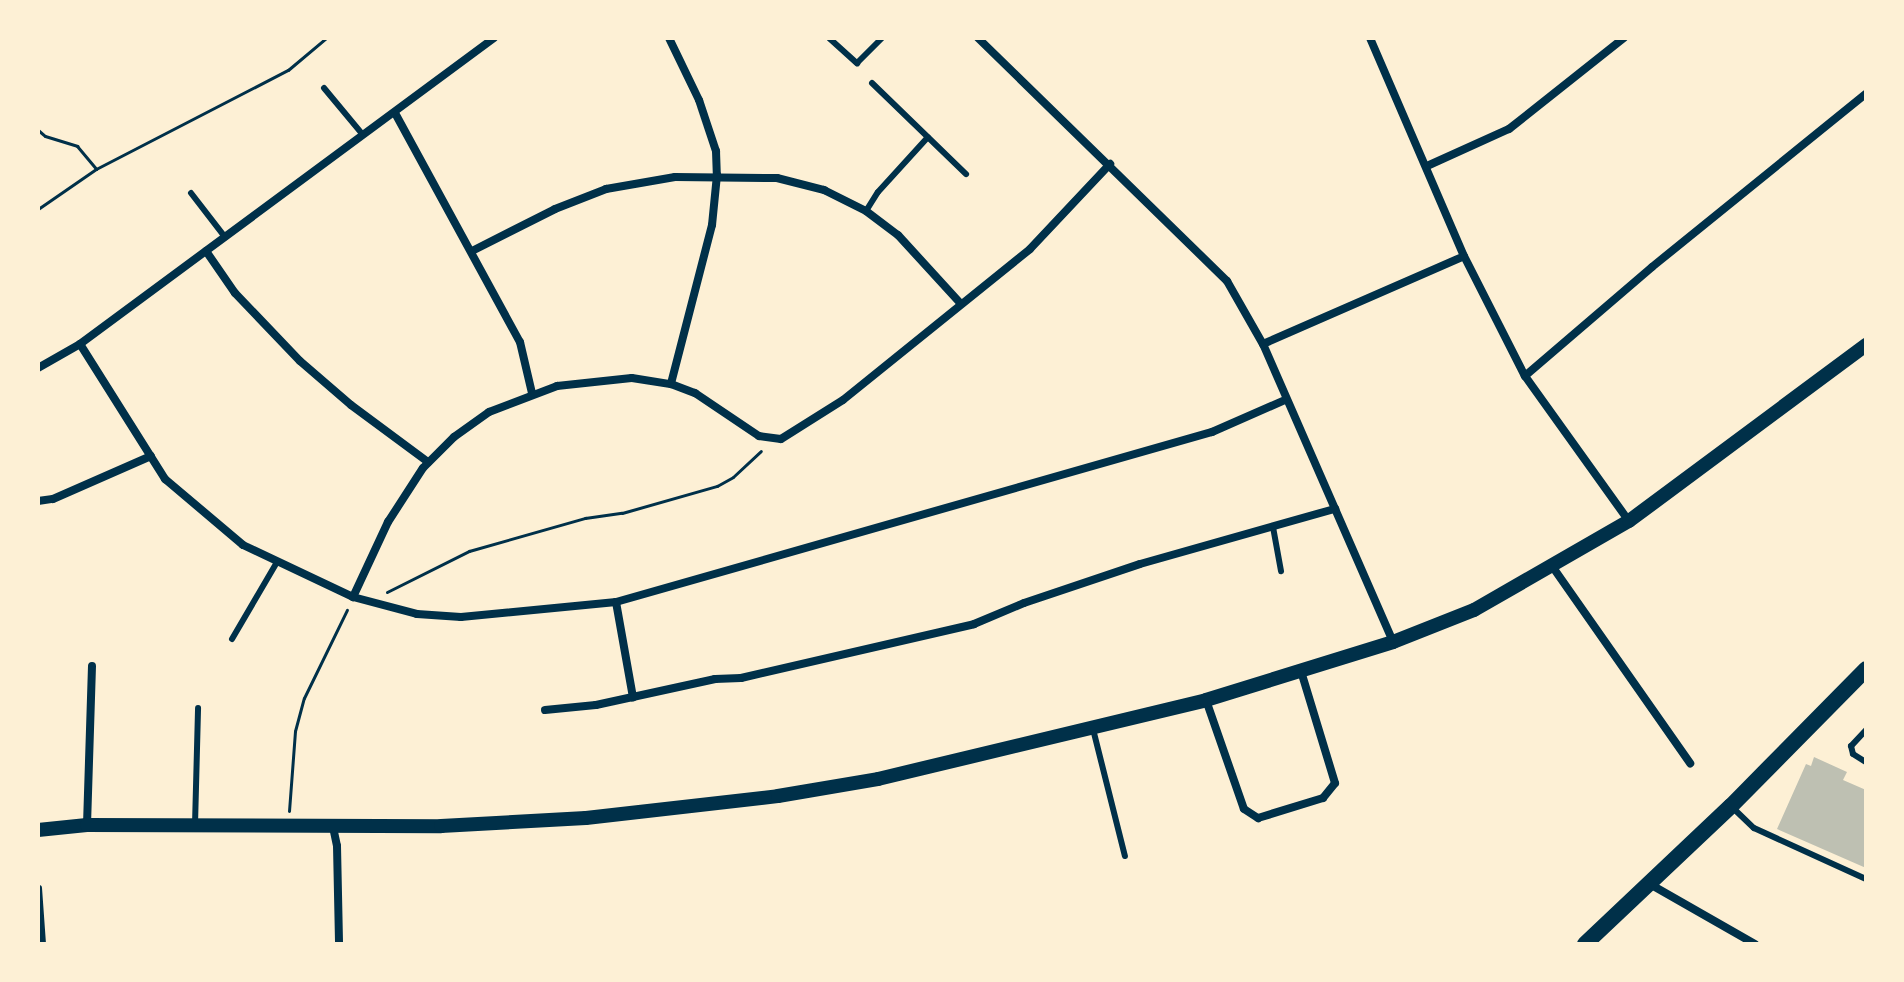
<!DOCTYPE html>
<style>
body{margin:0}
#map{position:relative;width:1904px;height:982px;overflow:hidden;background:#fdf0d5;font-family:"Nunito Sans",sans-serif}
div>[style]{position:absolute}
.building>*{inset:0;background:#bec0b2}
.path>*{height:3px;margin:-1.5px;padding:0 1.5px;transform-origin:1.5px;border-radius:1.5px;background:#003049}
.service>*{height:6px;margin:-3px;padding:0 3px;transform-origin:3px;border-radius:3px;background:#003049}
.minor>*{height:8px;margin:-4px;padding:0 4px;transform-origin:4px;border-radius:4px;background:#003049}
.tertiary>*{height:14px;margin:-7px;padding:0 7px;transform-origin:7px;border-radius:7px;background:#003049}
.secondary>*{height:16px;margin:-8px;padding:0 8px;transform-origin:8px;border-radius:8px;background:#003049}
span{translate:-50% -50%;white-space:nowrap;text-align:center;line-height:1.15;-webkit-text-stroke:6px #fdf0d5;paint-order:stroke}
.frame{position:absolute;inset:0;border:40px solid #fdf0d5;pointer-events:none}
</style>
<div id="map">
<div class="building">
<div style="clip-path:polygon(1814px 757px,1847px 772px,1843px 780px,1866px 790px,1866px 868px,1777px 829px,1806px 764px,1811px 766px)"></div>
</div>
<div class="path">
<div style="left:38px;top:130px;width:9px;rotate:41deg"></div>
<div style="left:45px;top:136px;width:34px;rotate:17deg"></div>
<div style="left:77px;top:146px;width:30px;rotate:50deg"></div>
<div style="left:38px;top:209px;width:70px;rotate:-34.6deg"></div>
<div style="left:96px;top:169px;width:216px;rotate:-27.3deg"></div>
<div style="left:288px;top:70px;width:50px;rotate:-40.1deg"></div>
<div style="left:387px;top:592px;width:92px;rotate:-26.6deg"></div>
<div style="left:469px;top:551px;width:121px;rotate:-15.9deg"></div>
<div style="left:585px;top:518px;width:37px;rotate:-8deg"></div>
<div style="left:622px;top:513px;width:99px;rotate:-15.9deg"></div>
<div style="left:717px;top:486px;width:18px;rotate:-29deg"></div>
<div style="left:733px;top:477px;width:38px;rotate:-43deg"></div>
<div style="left:289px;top:811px;width:80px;rotate:-85.7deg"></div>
<div style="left:295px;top:731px;width:34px;rotate:-75deg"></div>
<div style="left:304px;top:698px;width:98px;rotate:-64deg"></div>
</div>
<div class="service">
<div style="left:829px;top:38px;width:38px;rotate:42deg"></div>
<div style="left:857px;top:63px;width:35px;rotate:-45deg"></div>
<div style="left:872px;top:83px;width:131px;rotate:44.1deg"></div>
<div style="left:324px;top:88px;width:61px;rotate:50.3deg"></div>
<div style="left:191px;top:193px;width:56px;rotate:52.3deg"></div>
<div style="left:866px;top:211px;width:22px;rotate:-58deg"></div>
<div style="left:878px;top:192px;width:74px;rotate:-47.7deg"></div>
<div style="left:1273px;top:527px;width:45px;rotate:79.7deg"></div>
<div style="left:232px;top:639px;width:89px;rotate:-59.7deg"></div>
<div style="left:1093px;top:729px;width:131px;rotate:75.9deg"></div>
<div style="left:1866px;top:730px;width:22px;rotate:133deg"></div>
<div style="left:1851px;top:746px;width:8px;rotate:76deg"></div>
<div style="left:1853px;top:754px;width:15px;rotate:32deg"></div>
<div style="left:1733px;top:808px;width:29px;rotate:44deg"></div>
<div style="left:1754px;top:828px;width:123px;rotate:24.5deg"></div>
<div style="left:195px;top:825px;width:117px;rotate:-88.5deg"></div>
<div style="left:39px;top:888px;width:56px;rotate:85.9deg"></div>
</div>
<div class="minor">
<div style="left:669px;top:38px;width:69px;rotate:64.2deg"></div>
<div style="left:699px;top:100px;width:54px;rotate:71.6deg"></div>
<div style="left:716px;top:151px;width:24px;rotate:88deg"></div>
<div style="left:717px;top:175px;width:50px;rotate:95.7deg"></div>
<div style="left:712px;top:225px;width:164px;rotate:104.5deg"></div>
<div style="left:978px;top:38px;width:348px;rotate:44.3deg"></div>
<div style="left:1227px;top:281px;width:73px;rotate:60.3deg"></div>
<div style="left:1263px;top:344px;width:325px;rotate:66.4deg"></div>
<div style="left:1370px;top:38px;width:237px;rotate:66.7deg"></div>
<div style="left:1464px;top:256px;width:135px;rotate:63.1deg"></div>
<div style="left:1525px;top:376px;width:178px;rotate:54.4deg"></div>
<div style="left:395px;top:113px;width:261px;rotate:61.4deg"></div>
<div style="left:520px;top:342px;width:52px;rotate:76.8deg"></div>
<div style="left:1427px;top:166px;width:90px;rotate:-24.3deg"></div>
<div style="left:1509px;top:129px;width:147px;rotate:-38.4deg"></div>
<div style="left:206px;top:251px;width:51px;rotate:55.4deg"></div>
<div style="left:235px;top:293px;width:94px;rotate:46.3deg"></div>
<div style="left:300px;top:361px;width:67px;rotate:40.8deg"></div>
<div style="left:351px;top:405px;width:96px;rotate:36.5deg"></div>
<div style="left:472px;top:251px;width:93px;rotate:-26.8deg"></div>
<div style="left:555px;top:209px;width:55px;rotate:-21.4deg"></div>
<div style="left:606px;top:189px;width:70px;rotate:-9.9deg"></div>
<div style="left:675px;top:177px;width:102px;rotate:0.6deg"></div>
<div style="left:777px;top:178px;width:49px;rotate:14.3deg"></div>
<div style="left:824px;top:190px;width:47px;rotate:26.6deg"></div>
<div style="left:866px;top:211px;width:40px;rotate:37deg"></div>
<div style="left:898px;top:235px;width:93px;rotate:47.6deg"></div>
<div style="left:80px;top:344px;width:160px;rotate:57.8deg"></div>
<div style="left:165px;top:479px;width:102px;rotate:40.2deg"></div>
<div style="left:243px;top:545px;width:122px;rotate:25.3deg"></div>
<div style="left:353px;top:597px;width:66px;rotate:14.9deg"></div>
<div style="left:417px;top:614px;width:44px;rotate:3.9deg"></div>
<div style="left:461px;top:617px;width:156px;rotate:-5.5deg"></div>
<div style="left:616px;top:602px;width:620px;rotate:-15.92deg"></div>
<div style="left:1212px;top:432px;width:80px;rotate:-23.7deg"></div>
<div style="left:1263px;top:344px;width:219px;rotate:-23.6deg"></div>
<div style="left:38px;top:368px;width:48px;rotate:-29.7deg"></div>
<div style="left:80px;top:344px;width:515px;rotate:-36.47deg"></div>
<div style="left:1525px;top:376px;width:167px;rotate:-40.6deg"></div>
<div style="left:1652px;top:267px;width:275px;rotate:-39deg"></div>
<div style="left:38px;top:501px;width:15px;rotate:-8deg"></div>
<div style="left:53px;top:499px;width:107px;rotate:-23.7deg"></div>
<div style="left:1552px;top:566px;width:241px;rotate:55deg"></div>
<div style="left:353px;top:597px;width:83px;rotate:-65deg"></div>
<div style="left:388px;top:522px;width:64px;rotate:-57.1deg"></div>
<div style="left:423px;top:468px;width:44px;rotate:-45deg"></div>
<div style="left:454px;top:437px;width:43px;rotate:-35.5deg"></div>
<div style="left:489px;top:412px;width:73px;rotate:-20.9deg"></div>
<div style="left:557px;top:386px;width:75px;rotate:-6.1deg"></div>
<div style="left:632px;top:378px;width:39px;rotate:9deg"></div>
<div style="left:671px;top:384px;width:26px;rotate:21deg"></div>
<div style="left:695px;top:393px;width:77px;rotate:33.9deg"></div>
<div style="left:759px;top:436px;width:22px;rotate:8deg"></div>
<div style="left:781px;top:439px;width:73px;rotate:-32.2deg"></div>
<div style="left:843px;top:400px;width:240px;rotate:-38.9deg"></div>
<div style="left:1030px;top:249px;width:117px;rotate:-46.7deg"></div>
<div style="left:616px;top:602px;width:97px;rotate:79.9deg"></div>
<div style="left:1206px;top:700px;width:115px;rotate:70.8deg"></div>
<div style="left:1244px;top:809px;width:17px;rotate:33deg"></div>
<div style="left:1258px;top:818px;width:68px;rotate:-17.1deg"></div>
<div style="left:1323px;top:798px;width:19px;rotate:-51deg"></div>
<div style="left:1335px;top:783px;width:117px;rotate:-106.9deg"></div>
<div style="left:545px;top:710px;width:51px;rotate:-5.6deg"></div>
<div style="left:596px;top:705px;width:122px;rotate:-12.3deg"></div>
<div style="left:715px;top:679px;width:26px;rotate:-2deg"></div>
<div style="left:741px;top:678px;width:239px;rotate:-13deg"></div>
<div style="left:974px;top:624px;width:54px;rotate:-22.8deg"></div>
<div style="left:1024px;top:603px;width:122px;rotate:-18.6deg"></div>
<div style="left:1140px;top:564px;width:203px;rotate:-15.8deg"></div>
<div style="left:87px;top:825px;width:159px;rotate:-88.2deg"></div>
<div style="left:333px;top:827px;width:19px;rotate:78deg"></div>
<div style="left:337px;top:846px;width:98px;rotate:88.8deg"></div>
<div style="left:1648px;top:883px;width:123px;rotate:29.7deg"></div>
</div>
<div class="tertiary">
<div style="left:38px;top:830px;width:49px;rotate:-5.8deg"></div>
<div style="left:87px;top:825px;width:354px;rotate:0.2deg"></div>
<div style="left:441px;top:826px;width:145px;rotate:-3.2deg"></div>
<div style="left:586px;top:818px;width:193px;rotate:-6.5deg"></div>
<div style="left:778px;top:796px;width:101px;rotate:-9.6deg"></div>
<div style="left:878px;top:779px;width:337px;rotate:-13.5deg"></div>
<div style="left:1206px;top:700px;width:196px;rotate:-17.2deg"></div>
<div style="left:1393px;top:642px;width:87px;rotate:-21.6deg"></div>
<div style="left:1474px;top:610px;width:179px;rotate:-29.9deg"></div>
<div style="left:1629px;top:521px;width:295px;rotate:-36.6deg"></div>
</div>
<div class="secondary">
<div style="left:1585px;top:944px;width:201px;rotate:-43.4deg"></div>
<div style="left:1731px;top:806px;width:192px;rotate:-45.4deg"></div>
</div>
<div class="frame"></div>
</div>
